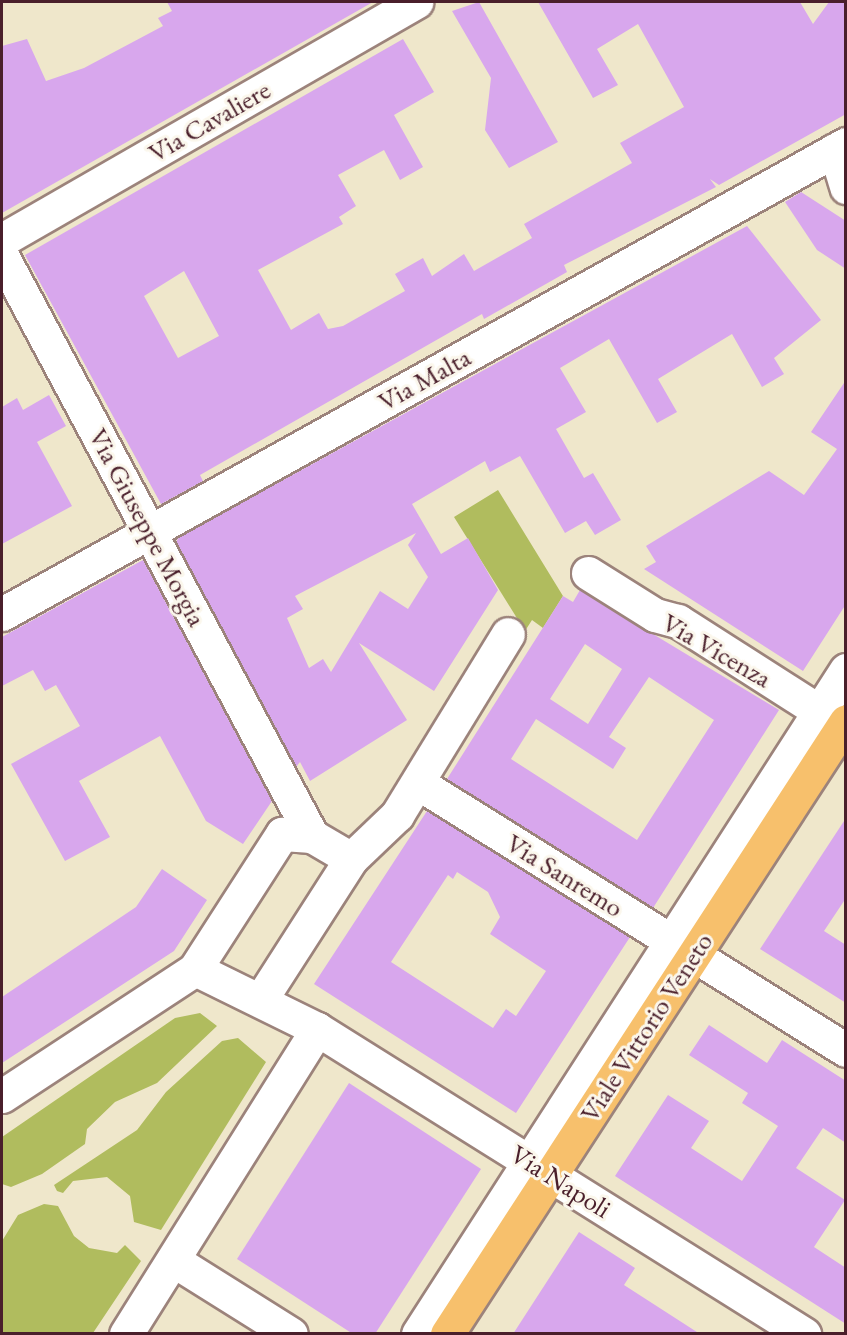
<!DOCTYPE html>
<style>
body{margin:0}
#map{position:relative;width:847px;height:1335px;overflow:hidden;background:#efe7cb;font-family:"EB Garamond",serif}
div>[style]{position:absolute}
.green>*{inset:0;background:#b0bc5e}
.building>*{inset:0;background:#d8a7ed}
.roads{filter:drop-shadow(2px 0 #9c837b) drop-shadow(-2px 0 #9c837b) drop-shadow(0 2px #9c837b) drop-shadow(0 -2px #9c837b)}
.minor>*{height:33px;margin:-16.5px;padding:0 16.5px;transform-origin:16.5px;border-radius:16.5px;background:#fff}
.major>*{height:33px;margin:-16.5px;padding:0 16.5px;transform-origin:16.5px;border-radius:16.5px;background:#f7c06c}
span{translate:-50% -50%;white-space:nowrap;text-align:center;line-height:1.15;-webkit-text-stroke:6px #fbf7ec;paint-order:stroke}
.street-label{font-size:27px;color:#4a1f2b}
.frame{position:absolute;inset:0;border:3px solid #4a1f2b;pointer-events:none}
</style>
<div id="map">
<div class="green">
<div style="clip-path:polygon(498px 490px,563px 596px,543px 628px,532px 620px,525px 631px,454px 517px)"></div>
<div style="clip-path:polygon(200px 1013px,217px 1026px,157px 1083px,115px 1102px,87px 1129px,85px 1144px,42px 1174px,11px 1187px,2px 1184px,2px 1137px,175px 1018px)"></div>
<div style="clip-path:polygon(238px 1038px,266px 1062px,161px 1230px,134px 1222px,130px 1196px,107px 1177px,73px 1181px,63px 1193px,57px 1191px,54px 1185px,137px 1130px,166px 1092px,222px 1041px)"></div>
<div style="clip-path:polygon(44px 1204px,58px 1206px,74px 1236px,89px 1248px,117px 1253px,125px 1245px,141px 1261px,93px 1333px,2px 1333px,2px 1241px,18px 1215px)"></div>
</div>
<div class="building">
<div style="clip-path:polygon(167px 2px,373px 2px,2px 213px,2px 46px,27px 39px,46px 81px,84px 68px,163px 26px,158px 18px,172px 11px)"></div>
<div style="clip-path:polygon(479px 2px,558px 142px,509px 168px,485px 130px,491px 78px,452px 11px)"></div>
<div style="clip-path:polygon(evenodd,538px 2px,800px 2px,813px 24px,829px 2px,846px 2px,846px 114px,719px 185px,710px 179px,716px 187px,564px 265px,567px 272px,484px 319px,482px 314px,200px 475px,203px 481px,161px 504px,25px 255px,403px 39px,434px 92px,394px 115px,423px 167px,400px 180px,384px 150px,338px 175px,356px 206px,339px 217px,343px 224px,258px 270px,291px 330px,319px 313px,328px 329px,343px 326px,405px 291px,395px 274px,423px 258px,432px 276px,464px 254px,474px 271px,532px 238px,524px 224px,632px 163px,620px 143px,684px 107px,638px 24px,597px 49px,618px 85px,593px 98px,538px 2px,184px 271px,219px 336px,178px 358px,144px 296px,184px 271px)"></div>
<div style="clip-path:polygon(801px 192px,846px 221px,846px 269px,817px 250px,785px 202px)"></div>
<div style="clip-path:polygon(evenodd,747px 226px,821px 320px,774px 358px,784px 374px,762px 387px,732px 334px,658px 379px,677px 412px,657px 423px,609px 339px,560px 368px,586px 412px,556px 429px,584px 478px,593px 473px,621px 520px,595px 535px,586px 521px,565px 533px,520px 456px,490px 472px,485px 461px,412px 504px,441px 554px,468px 538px,498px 590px,434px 691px,359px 643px,407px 720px,310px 781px,300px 762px,296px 767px,176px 542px,179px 537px,747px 226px,416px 533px,408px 545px,428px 577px,408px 609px,380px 591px,331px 672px,323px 659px,309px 668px,287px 618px,303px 609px,295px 596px,416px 533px)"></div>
<div style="clip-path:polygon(846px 380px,846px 604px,803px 671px,644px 569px,656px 562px,646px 546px,769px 471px,804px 495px,837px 449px,811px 432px)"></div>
<div style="clip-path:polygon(49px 395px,66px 426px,37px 442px,72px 506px,2px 544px,2px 407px,17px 398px,23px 410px)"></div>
<div style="clip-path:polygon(143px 560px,272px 801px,243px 844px,206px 821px,160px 736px,79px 781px,110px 837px,65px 861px,11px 764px,80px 726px,56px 685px,45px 691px,33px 670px,2px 686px,2px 637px)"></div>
<div style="clip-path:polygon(evenodd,580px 590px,779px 710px,653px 908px,447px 779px,563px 596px,573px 602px,580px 590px,585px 644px,622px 669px,588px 724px,550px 699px,585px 644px,580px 590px,649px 677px,714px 720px,637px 840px,511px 759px,536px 719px,613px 769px,626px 748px,609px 737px,649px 677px)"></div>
<div style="clip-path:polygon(evenodd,427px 811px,630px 937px,516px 1113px,314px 984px,427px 811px,457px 872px,488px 892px,500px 917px,490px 934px,546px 971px,516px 1016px,506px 1009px,493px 1028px,391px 962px,448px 875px,453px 879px,457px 872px)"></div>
<div style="clip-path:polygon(846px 818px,846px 898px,824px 931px,846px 945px,846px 1003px,760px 949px)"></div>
<div style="clip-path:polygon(162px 869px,207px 900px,174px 951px,2px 1063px,2px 997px,136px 907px)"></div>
<div style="clip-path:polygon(709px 1025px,767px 1063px,782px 1040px,846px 1081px,846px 1143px,823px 1128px,796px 1168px,845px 1200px,814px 1247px,846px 1268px,846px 1324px,615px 1176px,668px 1095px,709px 1121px,691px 1148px,742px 1181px,778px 1126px,742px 1103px,748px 1093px,689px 1055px)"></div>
<div style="clip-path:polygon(349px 1083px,481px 1169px,375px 1334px,353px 1334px,237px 1259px)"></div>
<div style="clip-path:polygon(579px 1232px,635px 1268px,624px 1285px,700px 1334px,513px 1334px)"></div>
</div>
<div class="roads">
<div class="minor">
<div style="left:835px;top:150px;width:39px;rotate:73deg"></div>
<div style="left:2px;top:240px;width:478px;rotate:-29.9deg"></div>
<div style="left:2px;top:256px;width:658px;rotate:61.88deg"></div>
<div style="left:588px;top:573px;width:79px;rotate:32.1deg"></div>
<div style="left:655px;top:615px;width:24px;rotate:15deg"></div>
<div style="left:678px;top:621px;width:188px;rotate:32.6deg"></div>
<div style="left:2px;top:614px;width:966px;rotate:-29.11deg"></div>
<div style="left:418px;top:783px;width:504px;rotate:31.96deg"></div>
<div style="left:351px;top:859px;width:64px;rotate:-43.7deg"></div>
<div style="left:397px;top:815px;width:212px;rotate:-58.5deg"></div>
<div style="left:195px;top:969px;width:161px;rotate:-57.2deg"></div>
<div style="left:282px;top:834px;width:30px;rotate:4deg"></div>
<div style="left:312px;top:836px;width:45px;rotate:30.5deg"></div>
<div style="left:351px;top:859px;width:166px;rotate:122.7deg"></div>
<div style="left:2px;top:1096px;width:231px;rotate:-33.3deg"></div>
<div style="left:195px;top:969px;width:136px;rotate:26.2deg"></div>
<div style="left:317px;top:1029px;width:575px;rotate:32.06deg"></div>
<div style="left:173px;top:1260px;width:139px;rotate:32.1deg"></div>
<div style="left:126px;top:1334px;width:360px;rotate:-57.9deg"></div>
<div style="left:418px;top:1334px;width:790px;rotate:-57.2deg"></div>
</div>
<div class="major">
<div style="left:447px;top:1334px;width:731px;rotate:-56.94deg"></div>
</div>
</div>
<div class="street-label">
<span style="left:209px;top:121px;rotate:-30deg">Via Cavaliere</span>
<span style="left:424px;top:379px;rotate:-29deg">Via Malta</span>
<span style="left:148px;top:527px;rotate:62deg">Via Giuseppe Morgia</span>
<span style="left:717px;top:650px;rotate:30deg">Via Vicenza</span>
<span style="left:565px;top:875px;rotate:32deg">Via Sanremo</span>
<span style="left:646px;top:1027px;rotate:-57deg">Viale Vittorio Veneto</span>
<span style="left:561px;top:1181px;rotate:32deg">Via Napoli</span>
</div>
<div class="frame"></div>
</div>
